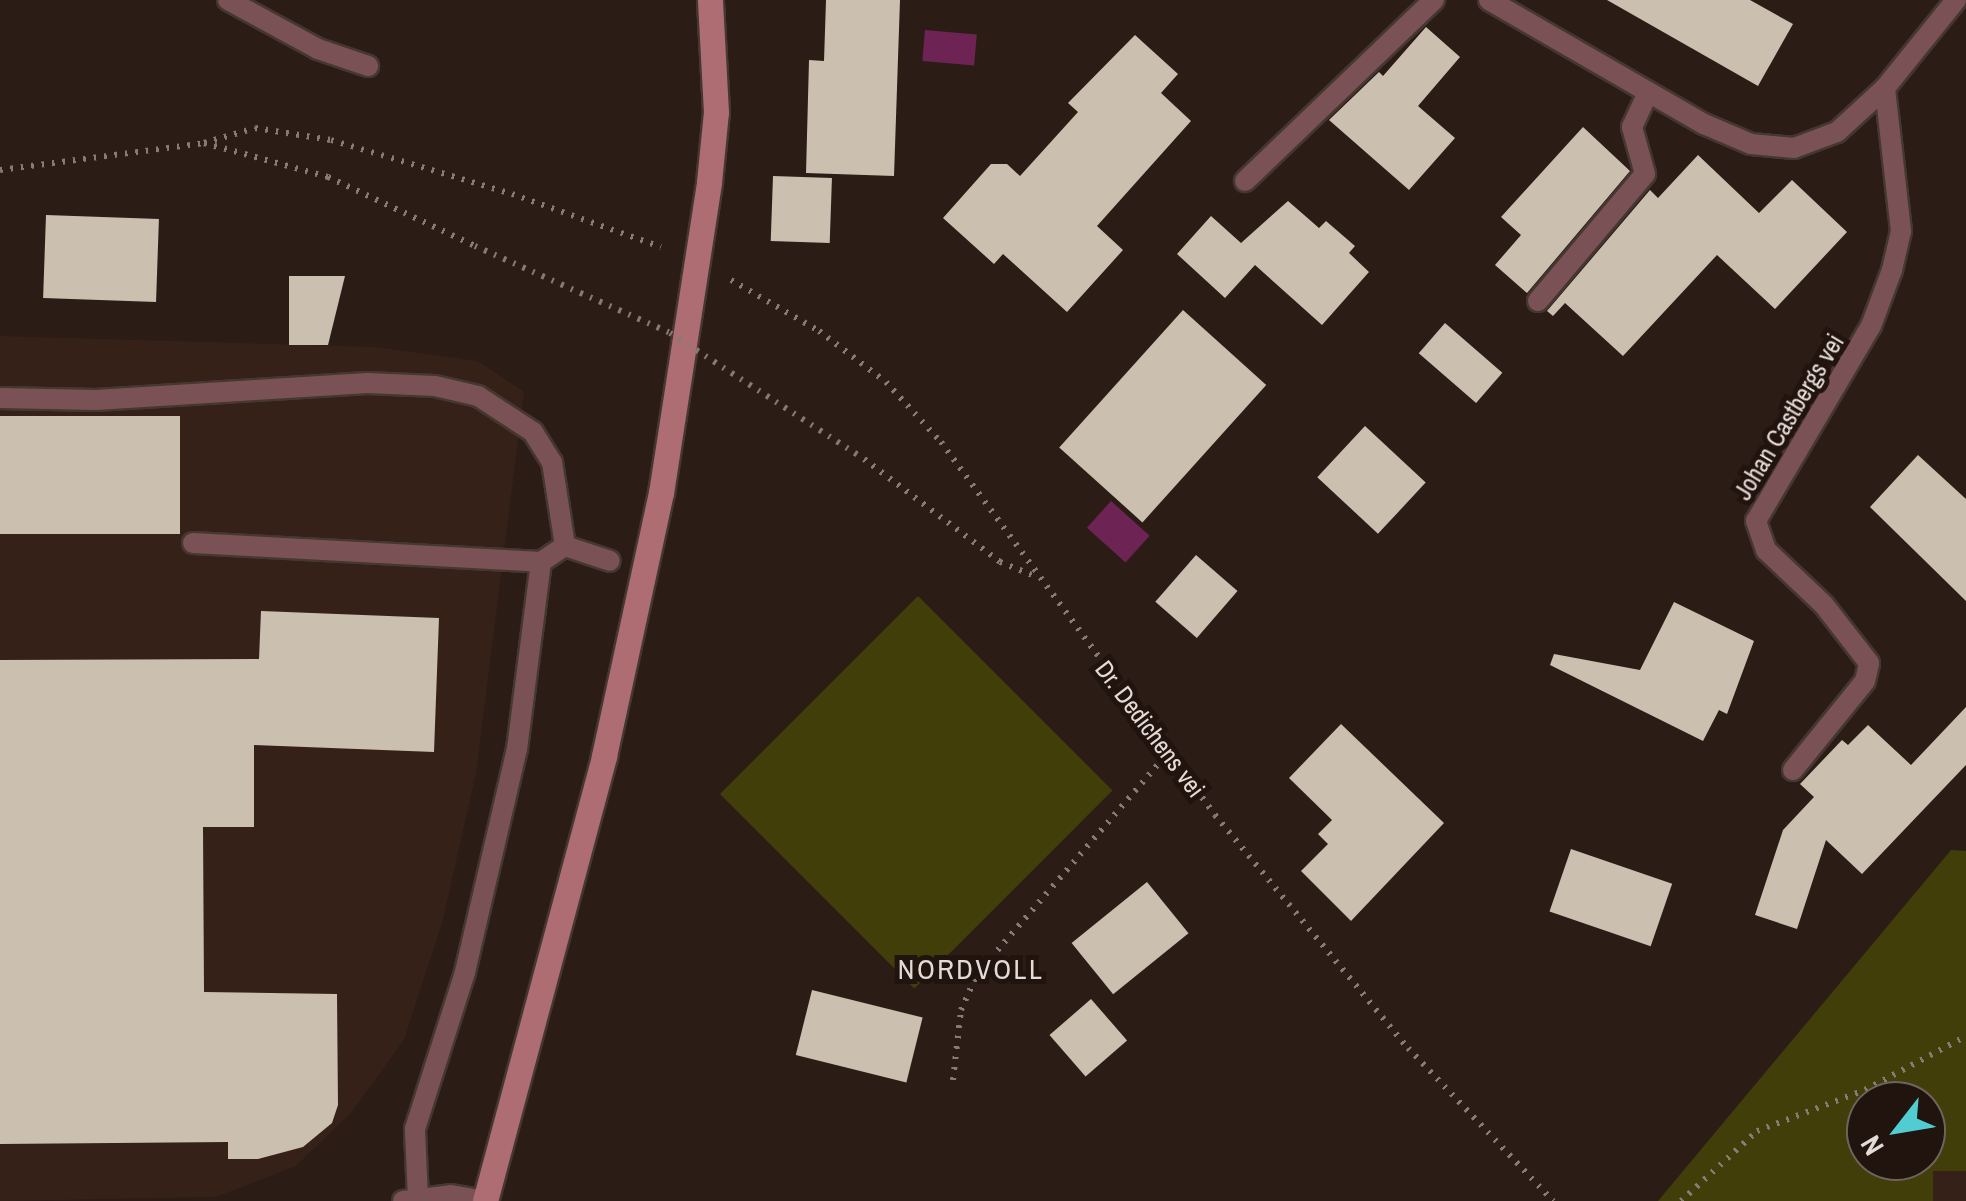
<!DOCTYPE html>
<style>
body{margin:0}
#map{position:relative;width:1966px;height:1201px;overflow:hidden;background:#2b1c16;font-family:"Archivo Narrow",sans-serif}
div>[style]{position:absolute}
.built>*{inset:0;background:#362118;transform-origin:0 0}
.green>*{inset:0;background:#413e0a;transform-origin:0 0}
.water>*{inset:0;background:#6d2354;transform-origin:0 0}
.building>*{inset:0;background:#cbbfaf;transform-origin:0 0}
.path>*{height:6px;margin-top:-3px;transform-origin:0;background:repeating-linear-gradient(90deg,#877b75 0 2.5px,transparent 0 10.5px)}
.roads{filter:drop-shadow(2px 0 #453731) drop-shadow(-2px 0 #453731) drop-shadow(0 2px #453731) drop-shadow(0 -2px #453731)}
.lane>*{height:20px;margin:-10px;padding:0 10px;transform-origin:10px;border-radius:10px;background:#7a5255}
.secondary>*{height:25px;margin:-12.5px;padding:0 12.5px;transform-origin:12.5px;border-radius:12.5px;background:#ad6d72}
.path-bridge>*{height:6px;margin-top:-3px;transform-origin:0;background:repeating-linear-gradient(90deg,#877b75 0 2.5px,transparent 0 10.5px)}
span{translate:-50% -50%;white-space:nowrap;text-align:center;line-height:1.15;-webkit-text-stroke:10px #21130d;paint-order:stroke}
.street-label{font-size:25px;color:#e5dbd6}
.neighbourhood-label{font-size:28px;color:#e5dbd6;letter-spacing:2.5px}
.north{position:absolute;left:1846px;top:1081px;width:100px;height:100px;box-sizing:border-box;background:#21130d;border:2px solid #6f635d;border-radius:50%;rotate:239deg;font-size:28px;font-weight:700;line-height:40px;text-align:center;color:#e5dbd6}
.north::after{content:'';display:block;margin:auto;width:35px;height:45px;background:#51ccd2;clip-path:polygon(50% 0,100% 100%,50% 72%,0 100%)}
</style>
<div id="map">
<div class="built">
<div style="clip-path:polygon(0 336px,375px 347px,478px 361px,524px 392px,476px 774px,442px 923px,404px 1040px,351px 1113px,296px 1166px,216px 1197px,0 1201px)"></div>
<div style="left:1932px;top:1171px;width:34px;height:30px"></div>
</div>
<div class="green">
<div style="left:918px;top:596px;width:275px;height:280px;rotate:45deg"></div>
<div style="clip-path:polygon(evenodd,1951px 850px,1966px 851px,1966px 1171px,1933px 1171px,1933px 1201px,1658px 1201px,1951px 850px,1866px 1101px,1926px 1101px,1926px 1161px,1866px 1161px,1866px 1101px)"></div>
</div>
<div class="water">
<div style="left:925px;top:30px;width:52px;height:31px;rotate:5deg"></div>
<div style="left:1111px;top:501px;width:52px;height:36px;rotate:42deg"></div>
</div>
<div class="building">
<div style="clip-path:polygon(826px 0,900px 0,894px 176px,806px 173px,809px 60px,824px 61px)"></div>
<div style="clip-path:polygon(1607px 0,1750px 0,1793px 24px,1758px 86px)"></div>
<div style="clip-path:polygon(1426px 27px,1460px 57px,1418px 106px,1455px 138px,1409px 190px,1329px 120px,1379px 72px,1383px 76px)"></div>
<div style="clip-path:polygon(1135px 35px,1178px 74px,1161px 93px,1191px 121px,1097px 226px,1123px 250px,1067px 312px,1003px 254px,994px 264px,943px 218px,991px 164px,1007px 164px,1020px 176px,1078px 112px,1068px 103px)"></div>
<div style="clip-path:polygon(1583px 127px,1630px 171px,1527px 293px,1495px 265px,1521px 235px,1501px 217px)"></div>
<div style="clip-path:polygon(1698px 155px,1759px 213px,1792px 180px,1847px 232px,1775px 309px,1717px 255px,1623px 356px,1565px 303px,1553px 316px,1547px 311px,1650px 190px,1658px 198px)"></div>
<div style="left:773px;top:176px;width:59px;height:65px;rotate:2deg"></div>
<div style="clip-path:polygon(1288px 201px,1319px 228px,1326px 221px,1355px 246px,1349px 253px,1369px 272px,1322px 325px,1255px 265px,1225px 298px,1177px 254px,1211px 216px,1241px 243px)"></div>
<div style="left:46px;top:215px;width:113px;height:83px;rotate:2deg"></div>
<div style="clip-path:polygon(289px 276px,345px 276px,328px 345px,289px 345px)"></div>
<div style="left:1183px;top:310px;width:112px;height:185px;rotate:42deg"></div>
<div style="left:1445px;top:323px;width:76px;height:40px;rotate:41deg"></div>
<div style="left:180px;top:416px;width:118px;height:180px;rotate:90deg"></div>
<div style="left:1365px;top:426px;width:83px;height:70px;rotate:43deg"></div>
<div style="clip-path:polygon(1918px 455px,1966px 499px,1966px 601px,1870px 507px)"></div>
<div style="left:1196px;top:555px;width:55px;height:62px;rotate:41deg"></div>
<div style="clip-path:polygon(1674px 602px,1754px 641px,1727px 714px,1719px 710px,1703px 741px,1550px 665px,1554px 654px,1640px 670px)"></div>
<div style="clip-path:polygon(261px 611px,439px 618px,434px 752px,254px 745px,254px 827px,203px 827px,204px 992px,337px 994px,338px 1105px,332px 1123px,303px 1147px,258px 1159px,228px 1159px,228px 1142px,0 1144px,0 660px,259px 659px)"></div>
<div style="clip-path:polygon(1966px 707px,1966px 765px,1862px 874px,1826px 840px,1797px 929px,1755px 915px,1783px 830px,1814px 797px,1800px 784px,1842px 740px,1848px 745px,1868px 725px,1911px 765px)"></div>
<div style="clip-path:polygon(1341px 724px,1444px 823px,1351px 921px,1301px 871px,1328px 844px,1318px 834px,1332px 820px,1289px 778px)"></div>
<div style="left:1571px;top:849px;width:107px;height:66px;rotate:19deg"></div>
<div style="left:1147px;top:882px;width:66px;height:97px;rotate:51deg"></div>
<div style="left:812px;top:990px;width:114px;height:67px;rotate:14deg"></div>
<div style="left:1091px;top:999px;width:55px;height:55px;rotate:49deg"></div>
</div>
<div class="path">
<div style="left:204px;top:143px;width:53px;rotate:-16.4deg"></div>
<div style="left:255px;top:128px;width:77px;rotate:9deg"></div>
<div style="left:331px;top:140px;width:189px;rotate:16.6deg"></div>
<div style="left:512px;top:194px;width:158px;rotate:19.6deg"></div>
<div style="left:0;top:170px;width:206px;rotate:-7.5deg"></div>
<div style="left:204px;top:143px;width:129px;rotate:15.3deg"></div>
<div style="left:328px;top:177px;width:162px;rotate:25.1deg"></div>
<div style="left:731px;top:280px;width:102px;rotate:30.1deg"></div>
<div style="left:819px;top:331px;width:84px;rotate:37.3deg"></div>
<div style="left:886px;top:382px;width:81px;rotate:47.5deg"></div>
<div style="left:941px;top:442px;width:463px;rotate:53.7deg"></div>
<div style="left:1215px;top:815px;width:303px;rotate:50.4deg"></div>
<div style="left:1408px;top:1048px;width:211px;rotate:46.5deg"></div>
<div style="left:864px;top:459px;width:171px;rotate:37.1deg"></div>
<div style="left:1000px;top:562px;width:38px;rotate:22deg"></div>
<div style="left:953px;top:1080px;width:70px;rotate:-83.5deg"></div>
<div style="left:961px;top:1010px;width:39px;rotate:-66deg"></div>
<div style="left:977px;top:974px;width:291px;rotate:-49.2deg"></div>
<div style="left:1681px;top:1201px;width:103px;rotate:-42.6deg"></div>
<div style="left:1757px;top:1131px;width:116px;rotate:-20.8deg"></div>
<div style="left:1865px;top:1090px;width:115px;rotate:-28.1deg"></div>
</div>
<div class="roads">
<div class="lane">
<div style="left:228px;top:0;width:102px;rotate:28.6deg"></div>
<div style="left:318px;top:49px;width:53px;rotate:18.8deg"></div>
<div style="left:1489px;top:0;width:248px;rotate:30deg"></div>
<div style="left:1704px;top:124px;width:51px;rotate:23.1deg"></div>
<div style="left:1751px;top:144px;width:43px;rotate:5.3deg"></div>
<div style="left:1794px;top:148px;width:46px;rotate:-20.4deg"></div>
<div style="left:1837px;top:132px;width:65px;rotate:-42.5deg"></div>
<div style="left:1885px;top:88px;width:113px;rotate:-51.1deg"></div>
<div style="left:1245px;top:181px;width:262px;rotate:-43.8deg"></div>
<div style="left:1538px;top:301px;width:166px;rotate:-49.9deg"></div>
<div style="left:1645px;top:174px;width:49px;rotate:-105.5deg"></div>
<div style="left:1632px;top:127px;width:38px;rotate:-65deg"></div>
<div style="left:0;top:398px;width:96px;rotate:1.2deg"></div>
<div style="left:96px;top:400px;width:272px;rotate:-3.6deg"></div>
<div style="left:367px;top:383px;width:68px;rotate:2.5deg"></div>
<div style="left:435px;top:386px;width:44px;rotate:13.1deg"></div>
<div style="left:478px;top:396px;width:66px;rotate:33.2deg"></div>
<div style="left:533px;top:432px;width:36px;rotate:58deg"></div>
<div style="left:552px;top:462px;width:85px;rotate:81.2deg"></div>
<div style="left:565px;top:546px;width:47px;rotate:18.4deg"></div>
<div style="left:193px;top:543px;width:349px;rotate:3.1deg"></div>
<div style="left:541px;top:562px;width:29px;rotate:-34deg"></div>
<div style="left:1793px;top:770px;width:114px;rotate:-51deg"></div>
<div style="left:1865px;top:681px;width:18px;rotate:-77deg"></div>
<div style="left:1869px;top:663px;width:73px;rotate:-127.8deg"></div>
<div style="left:1824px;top:605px;width:80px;rotate:-136.5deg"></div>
<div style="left:1766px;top:550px;width:31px;rotate:-109deg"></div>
<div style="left:1756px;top:521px;width:226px;rotate:-59.5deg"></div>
<div style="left:1871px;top:326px;width:60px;rotate:-69.4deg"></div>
<div style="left:1892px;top:270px;width:40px;rotate:-77deg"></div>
<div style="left:1901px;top:231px;width:144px;rotate:-96.4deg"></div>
<div style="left:418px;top:1199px;width:70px;rotate:-92.5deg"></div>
<div style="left:415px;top:1129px;width:165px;rotate:-72.3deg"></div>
<div style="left:465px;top:972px;width:229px;rotate:-76.9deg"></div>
<div style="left:517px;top:749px;width:189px;rotate:-82.7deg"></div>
<div style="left:403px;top:1201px;width:48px;rotate:-7.1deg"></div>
<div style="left:451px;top:1195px;width:35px;rotate:10deg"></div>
</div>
<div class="secondary">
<div style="left:485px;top:1201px;width:461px;rotate:-75deg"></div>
<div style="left:604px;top:756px;width:269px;rotate:-77.8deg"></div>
<div style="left:661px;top:493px;width:315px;rotate:-81.2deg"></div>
<div style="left:709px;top:182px;width:70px;rotate:-84.3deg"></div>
<div style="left:716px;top:112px;width:112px;rotate:-93.1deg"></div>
</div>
</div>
<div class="path-bridge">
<div style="left:475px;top:246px;width:214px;rotate:24deg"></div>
<div style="left:670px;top:333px;width:231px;rotate:33deg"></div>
</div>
<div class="street-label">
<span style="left:1789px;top:417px;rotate:-59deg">Johan Castbergs vei</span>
<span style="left:1150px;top:729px;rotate:53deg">Dr. Dedichens vei</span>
</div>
<div class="neighbourhood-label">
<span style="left:971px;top:969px">NORDVOLL</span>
</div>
<div class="north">N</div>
</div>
